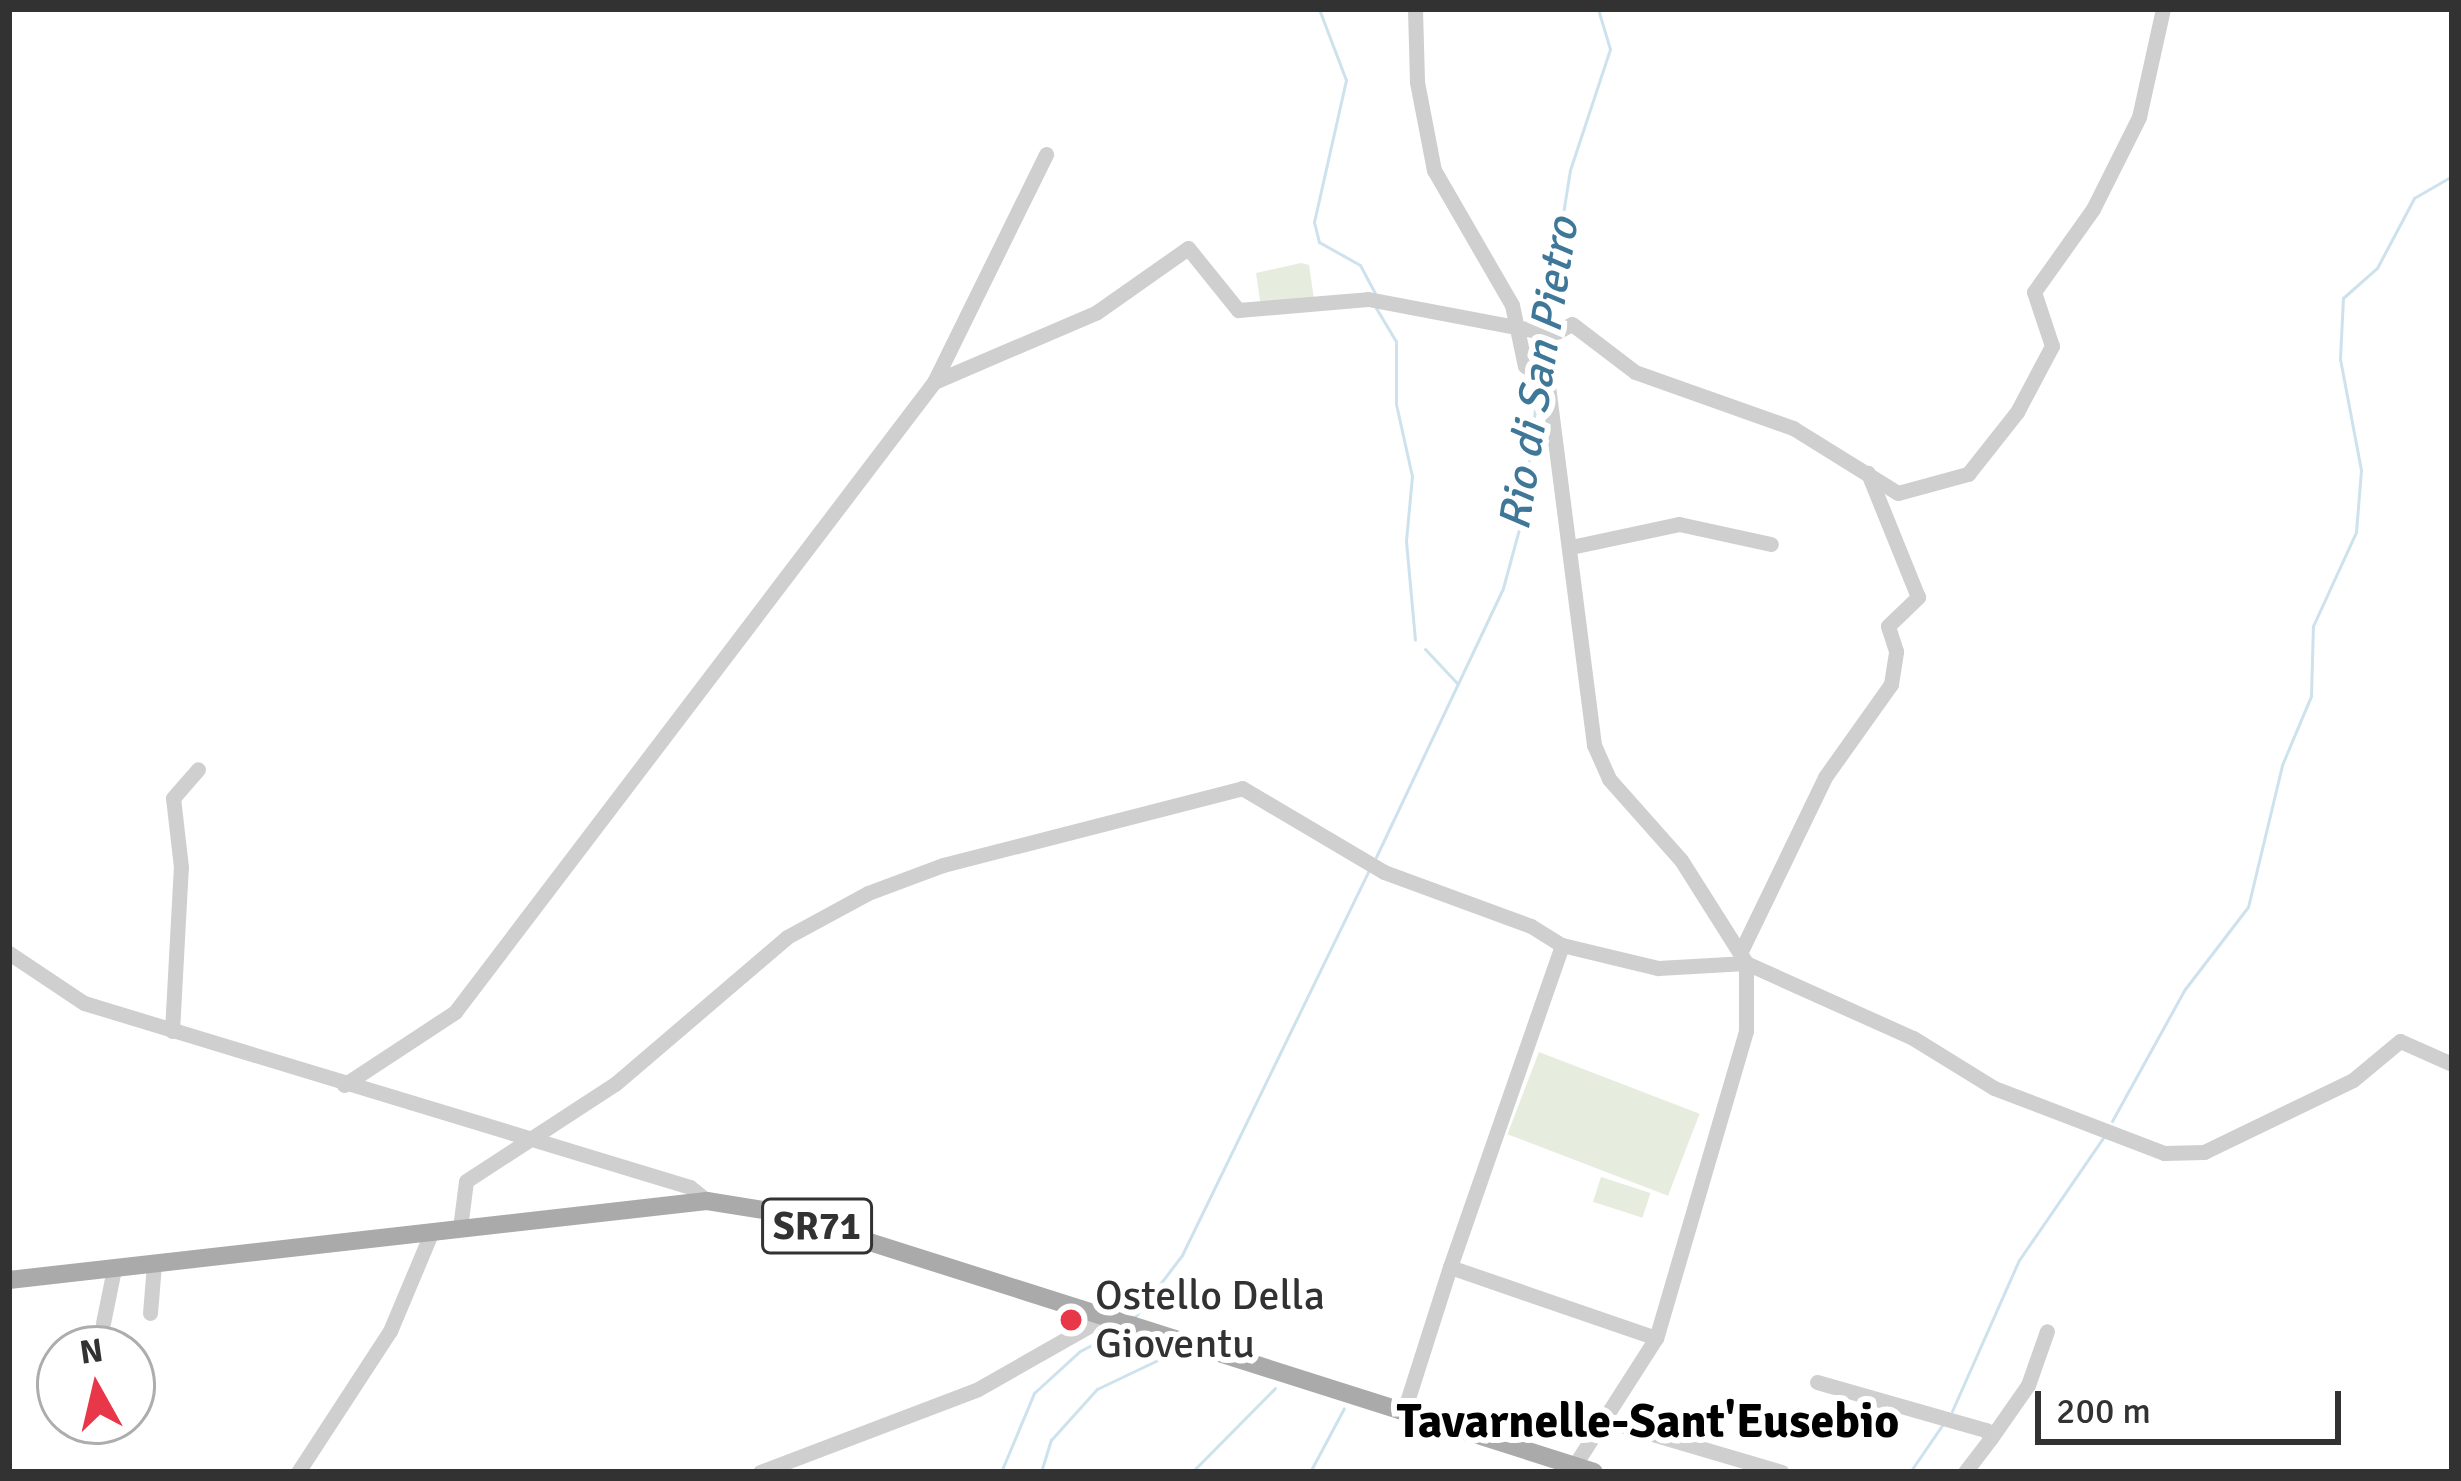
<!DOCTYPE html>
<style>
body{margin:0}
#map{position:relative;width:2461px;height:1481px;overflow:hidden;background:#fff;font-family:Signika,sans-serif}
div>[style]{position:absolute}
.green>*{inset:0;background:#e6ecde;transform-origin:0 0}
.stream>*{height:3px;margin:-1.5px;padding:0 1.5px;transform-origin:1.5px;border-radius:1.5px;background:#cee2ee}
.minor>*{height:15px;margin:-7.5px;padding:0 7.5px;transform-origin:7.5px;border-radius:7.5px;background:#cfcfcf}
.major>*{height:18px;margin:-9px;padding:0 9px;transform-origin:9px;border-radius:9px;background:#aaa}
.dots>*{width:33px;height:33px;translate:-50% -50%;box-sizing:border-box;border:6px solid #fff;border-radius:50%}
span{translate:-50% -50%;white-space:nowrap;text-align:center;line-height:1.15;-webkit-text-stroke:12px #fff;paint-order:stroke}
.shield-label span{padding:3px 9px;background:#fff;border:3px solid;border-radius:9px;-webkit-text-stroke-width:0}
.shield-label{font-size:39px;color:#323232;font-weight:700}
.poi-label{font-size:42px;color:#323232}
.left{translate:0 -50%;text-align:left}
.water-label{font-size:45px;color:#3e7797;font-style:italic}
.quarter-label{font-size:48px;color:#000;font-weight:700}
.frame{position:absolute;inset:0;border:12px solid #323232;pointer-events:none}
.north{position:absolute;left:36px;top:1325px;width:120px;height:120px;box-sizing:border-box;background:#fff;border:3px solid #adadad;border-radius:50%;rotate:352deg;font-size:33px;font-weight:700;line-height:48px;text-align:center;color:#323232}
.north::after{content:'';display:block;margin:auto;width:42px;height:54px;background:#e73748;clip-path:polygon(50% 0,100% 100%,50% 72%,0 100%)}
.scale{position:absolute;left:2035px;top:1391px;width:306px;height:54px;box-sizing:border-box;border:6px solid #323232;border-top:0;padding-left:15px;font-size:36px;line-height:42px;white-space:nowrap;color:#323232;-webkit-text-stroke:9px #fff;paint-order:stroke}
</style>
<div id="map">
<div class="green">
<div style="clip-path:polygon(1301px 263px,1309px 265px,1314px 299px,1261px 307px,1256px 273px)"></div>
<div style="left:1539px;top:1052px;width:172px;height:88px;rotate:21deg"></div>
<div style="left:1601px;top:1177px;width:52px;height:26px;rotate:18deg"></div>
</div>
<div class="stream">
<div style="left:1319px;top:9px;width:76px;rotate:69.2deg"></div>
<div style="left:1346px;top:80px;width:146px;rotate:102.7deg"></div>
<div style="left:1314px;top:222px;width:21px;rotate:76deg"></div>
<div style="left:1319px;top:242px;width:47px;rotate:29.3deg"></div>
<div style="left:1360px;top:265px;width:32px;rotate:62deg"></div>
<div style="left:1376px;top:308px;width:39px;rotate:59deg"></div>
<div style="left:1396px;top:341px;width:63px;rotate:90deg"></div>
<div style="left:1396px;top:404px;width:74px;rotate:77.5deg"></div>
<div style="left:1412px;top:476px;width:65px;rotate:95.3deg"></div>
<div style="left:1406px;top:541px;width:99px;rotate:84.8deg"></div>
<div style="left:1545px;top:326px;width:158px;rotate:-80.9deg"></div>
<div style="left:1570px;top:170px;width:127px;rotate:-71.7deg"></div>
<div style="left:1610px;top:49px;width:42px;rotate:-106.7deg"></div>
<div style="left:1540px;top:367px;width:26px;rotate:-83deg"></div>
<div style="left:1425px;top:649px;width:48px;rotate:46.7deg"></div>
<div style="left:1376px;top:857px;width:297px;rotate:-64.7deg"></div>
<div style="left:1503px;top:588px;width:73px;rotate:-74.8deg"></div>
<div style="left:1522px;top:518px;width:136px;rotate:-83.2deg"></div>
<div style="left:2112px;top:1121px;width:151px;rotate:-61.1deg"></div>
<div style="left:2185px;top:989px;width:103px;rotate:-52.5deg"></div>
<div style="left:2248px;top:907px;width:146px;rotate:-76.5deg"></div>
<div style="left:2282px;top:765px;width:75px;rotate:-67.2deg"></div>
<div style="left:2311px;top:696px;width:70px;rotate:-88.4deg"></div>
<div style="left:2313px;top:626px;width:103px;rotate:-65.4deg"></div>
<div style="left:2356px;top:532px;width:62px;rotate:-85.4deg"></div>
<div style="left:2361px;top:470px;width:113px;rotate:-100.7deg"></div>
<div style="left:2340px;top:359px;width:61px;rotate:-87.2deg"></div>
<div style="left:2343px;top:298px;width:45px;rotate:-41.4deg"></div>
<div style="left:2377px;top:268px;width:79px;rotate:-62.1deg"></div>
<div style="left:2414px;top:198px;width:44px;rotate:-30.1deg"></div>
<div style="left:1135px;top:1317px;width:78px;rotate:-52.8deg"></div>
<div style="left:1182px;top:1255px;width:426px;rotate:-64.1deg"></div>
<div style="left:1952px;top:1411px;width:165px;rotate:-66.1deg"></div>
<div style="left:2019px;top:1260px;width:148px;rotate:-55.5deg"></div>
<div style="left:1001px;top:1472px;width:86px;rotate:-67.3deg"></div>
<div style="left:1034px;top:1393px;width:62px;rotate:-42.4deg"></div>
<div style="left:1080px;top:1351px;width:46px;rotate:-27.1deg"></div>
<div style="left:1041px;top:1472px;width:34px;rotate:-73deg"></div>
<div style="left:1051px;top:1440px;width:69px;rotate:-48deg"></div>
<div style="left:1097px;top:1389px;width:72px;rotate:-25.5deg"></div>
<div style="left:1192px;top:1472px;width:118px;rotate:-45.3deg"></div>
<div style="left:1310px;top:1472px;width:72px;rotate:-62deg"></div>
<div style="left:1910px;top:1472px;width:58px;rotate:-55.5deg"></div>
</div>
<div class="minor">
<div style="left:1415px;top:9px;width:73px;rotate:88.4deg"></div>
<div style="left:1417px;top:82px;width:90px;rotate:79.1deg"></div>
<div style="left:1434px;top:170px;width:156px;rotate:60deg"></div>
<div style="left:1512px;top:305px;width:62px;rotate:78deg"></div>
<div style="left:1525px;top:366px;width:25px;rotate:29deg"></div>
<div style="left:1547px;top:378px;width:370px;rotate:82.7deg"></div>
<div style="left:1594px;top:745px;width:37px;rotate:66deg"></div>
<div style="left:1609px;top:779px;width:108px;rotate:48.4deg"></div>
<div style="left:1681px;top:860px;width:122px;rotate:57.7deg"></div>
<div style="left:1746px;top:963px;width:68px;rotate:90deg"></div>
<div style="left:1746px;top:1031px;width:320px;rotate:106.3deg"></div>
<div style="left:1656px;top:1338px;width:152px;rotate:122.6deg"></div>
<div style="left:1547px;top:378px;width:44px;rotate:-82.2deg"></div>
<div style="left:1553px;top:334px;width:21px;rotate:-28deg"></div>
<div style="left:1572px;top:324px;width:79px;rotate:37.3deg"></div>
<div style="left:1635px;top:372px;width:168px;rotate:19.5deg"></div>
<div style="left:1793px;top:428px;width:123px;rotate:31.8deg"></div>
<div style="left:1898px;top:493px;width:73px;rotate:-15.2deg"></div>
<div style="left:1968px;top:474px;width:79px;rotate:-51.7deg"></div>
<div style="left:2017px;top:412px;width:75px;rotate:-62.1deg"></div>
<div style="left:2052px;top:346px;width:57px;rotate:-108.4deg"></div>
<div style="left:2034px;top:292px;width:102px;rotate:-54.6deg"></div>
<div style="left:2093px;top:209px;width:103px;rotate:-63.4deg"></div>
<div style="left:2139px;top:117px;width:111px;rotate:-77.5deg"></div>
<div style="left:934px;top:382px;width:254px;rotate:-63.8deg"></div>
<div style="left:1571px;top:547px;width:110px;rotate:-12deg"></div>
<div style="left:1679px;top:524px;width:94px;rotate:12.3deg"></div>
<div style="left:1742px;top:949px;width:191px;rotate:-64.2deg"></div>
<div style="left:1825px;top:777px;width:114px;rotate:-54.6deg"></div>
<div style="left:1891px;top:684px;width:33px;rotate:-81deg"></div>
<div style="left:1896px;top:651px;width:26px;rotate:-108deg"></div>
<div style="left:1888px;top:626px;width:42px;rotate:-44deg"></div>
<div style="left:1918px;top:597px;width:134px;rotate:-112deg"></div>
<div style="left:9px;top:953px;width:90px;rotate:33.7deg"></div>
<div style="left:84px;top:1003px;width:633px;rotate:16.89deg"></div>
<div style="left:690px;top:1187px;width:22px;rotate:39deg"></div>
<div style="left:172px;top:1031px;width:164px;rotate:-86.9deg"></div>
<div style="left:181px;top:867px;width:69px;rotate:-96.6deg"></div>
<div style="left:173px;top:798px;width:38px;rotate:-49deg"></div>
<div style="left:344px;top:1085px;width:133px;rotate:-33.3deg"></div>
<div style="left:455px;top:1012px;width:791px;rotate:-52.75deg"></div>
<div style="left:934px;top:382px;width:177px;rotate:-23.2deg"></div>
<div style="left:1097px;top:312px;width:111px;rotate:-35.1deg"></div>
<div style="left:1188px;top:248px;width:80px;rotate:51.1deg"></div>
<div style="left:1238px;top:310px;width:130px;rotate:-4.8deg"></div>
<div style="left:1368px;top:299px;width:188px;rotate:10.7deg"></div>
<div style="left:460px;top:1228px;width:47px;rotate:-82.7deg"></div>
<div style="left:466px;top:1181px;width:178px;rotate:-33.1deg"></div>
<div style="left:615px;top:1084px;width:226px;rotate:-40.5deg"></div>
<div style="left:787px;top:937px;width:92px;rotate:-28.5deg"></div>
<div style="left:868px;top:893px;width:80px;rotate:-20.5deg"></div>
<div style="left:943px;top:865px;width:309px;rotate:-14.4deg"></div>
<div style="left:1242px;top:788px;width:165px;rotate:30.6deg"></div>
<div style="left:1384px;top:872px;width:157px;rotate:20.2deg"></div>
<div style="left:1531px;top:926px;width:36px;rotate:32deg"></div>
<div style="left:1562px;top:945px;width:99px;rotate:13.5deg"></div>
<div style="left:1658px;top:968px;width:88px;rotate:-3.3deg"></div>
<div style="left:1746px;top:963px;width:183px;rotate:24.2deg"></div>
<div style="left:1913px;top:1038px;width:95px;rotate:31.7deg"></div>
<div style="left:1994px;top:1088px;width:182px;rotate:20.9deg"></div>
<div style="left:2164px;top:1153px;width:40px;rotate:-1.4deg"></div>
<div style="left:2204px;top:1152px;width:165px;rotate:-25.8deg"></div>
<div style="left:2353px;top:1080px;width:61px;rotate:-39.7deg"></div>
<div style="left:2400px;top:1041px;width:57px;rotate:23.9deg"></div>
<div style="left:1450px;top:1267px;width:341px;rotate:-70.8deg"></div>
<div style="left:150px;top:1313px;width:49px;rotate:-85.3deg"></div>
<div style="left:103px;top:1323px;width:55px;rotate:-78.5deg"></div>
<div style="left:1817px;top:1382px;width:176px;rotate:15.9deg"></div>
<div style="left:1986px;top:1430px;width:9px;rotate:58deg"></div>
<div style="left:1991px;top:1438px;width:43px;rotate:127.4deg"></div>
<div style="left:1404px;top:1411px;width:151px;rotate:-72.3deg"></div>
<div style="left:1450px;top:1267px;width:218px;rotate:19deg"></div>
<div style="left:1605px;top:1420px;width:184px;rotate:16.4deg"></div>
<div style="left:1991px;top:1438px;width:65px;rotate:-55.1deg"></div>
<div style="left:2028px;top:1385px;width:57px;rotate:-70.6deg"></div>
<div style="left:298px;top:1472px;width:168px;rotate:-56.9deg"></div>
<div style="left:390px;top:1331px;width:108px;rotate:-67.2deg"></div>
<div style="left:760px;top:1472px;width:233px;rotate:-20.8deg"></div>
<div style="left:978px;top:1389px;width:144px;rotate:-29.6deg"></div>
</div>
<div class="major">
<div style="left:9px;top:1280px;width:702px;rotate:-6.46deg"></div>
<div style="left:707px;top:1201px;width:69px;rotate:9.2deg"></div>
<div style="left:775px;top:1212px;width:859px;rotate:17.61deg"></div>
</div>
<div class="dots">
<div style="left:1071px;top:1320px;background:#e73748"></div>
</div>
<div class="shield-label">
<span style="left:817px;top:1226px">SR71</span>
</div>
<div class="poi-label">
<span class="left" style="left:1095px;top:1320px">Ostello Della<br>Gioventu</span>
</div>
<div class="water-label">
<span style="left:1539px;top:374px;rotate:-81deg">Rio di San Pietro</span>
</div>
<div class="quarter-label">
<span style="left:1648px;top:1422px">Tavarnelle-Sant'Eusebio</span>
</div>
<div class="frame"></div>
<div class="north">N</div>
<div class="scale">200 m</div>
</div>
